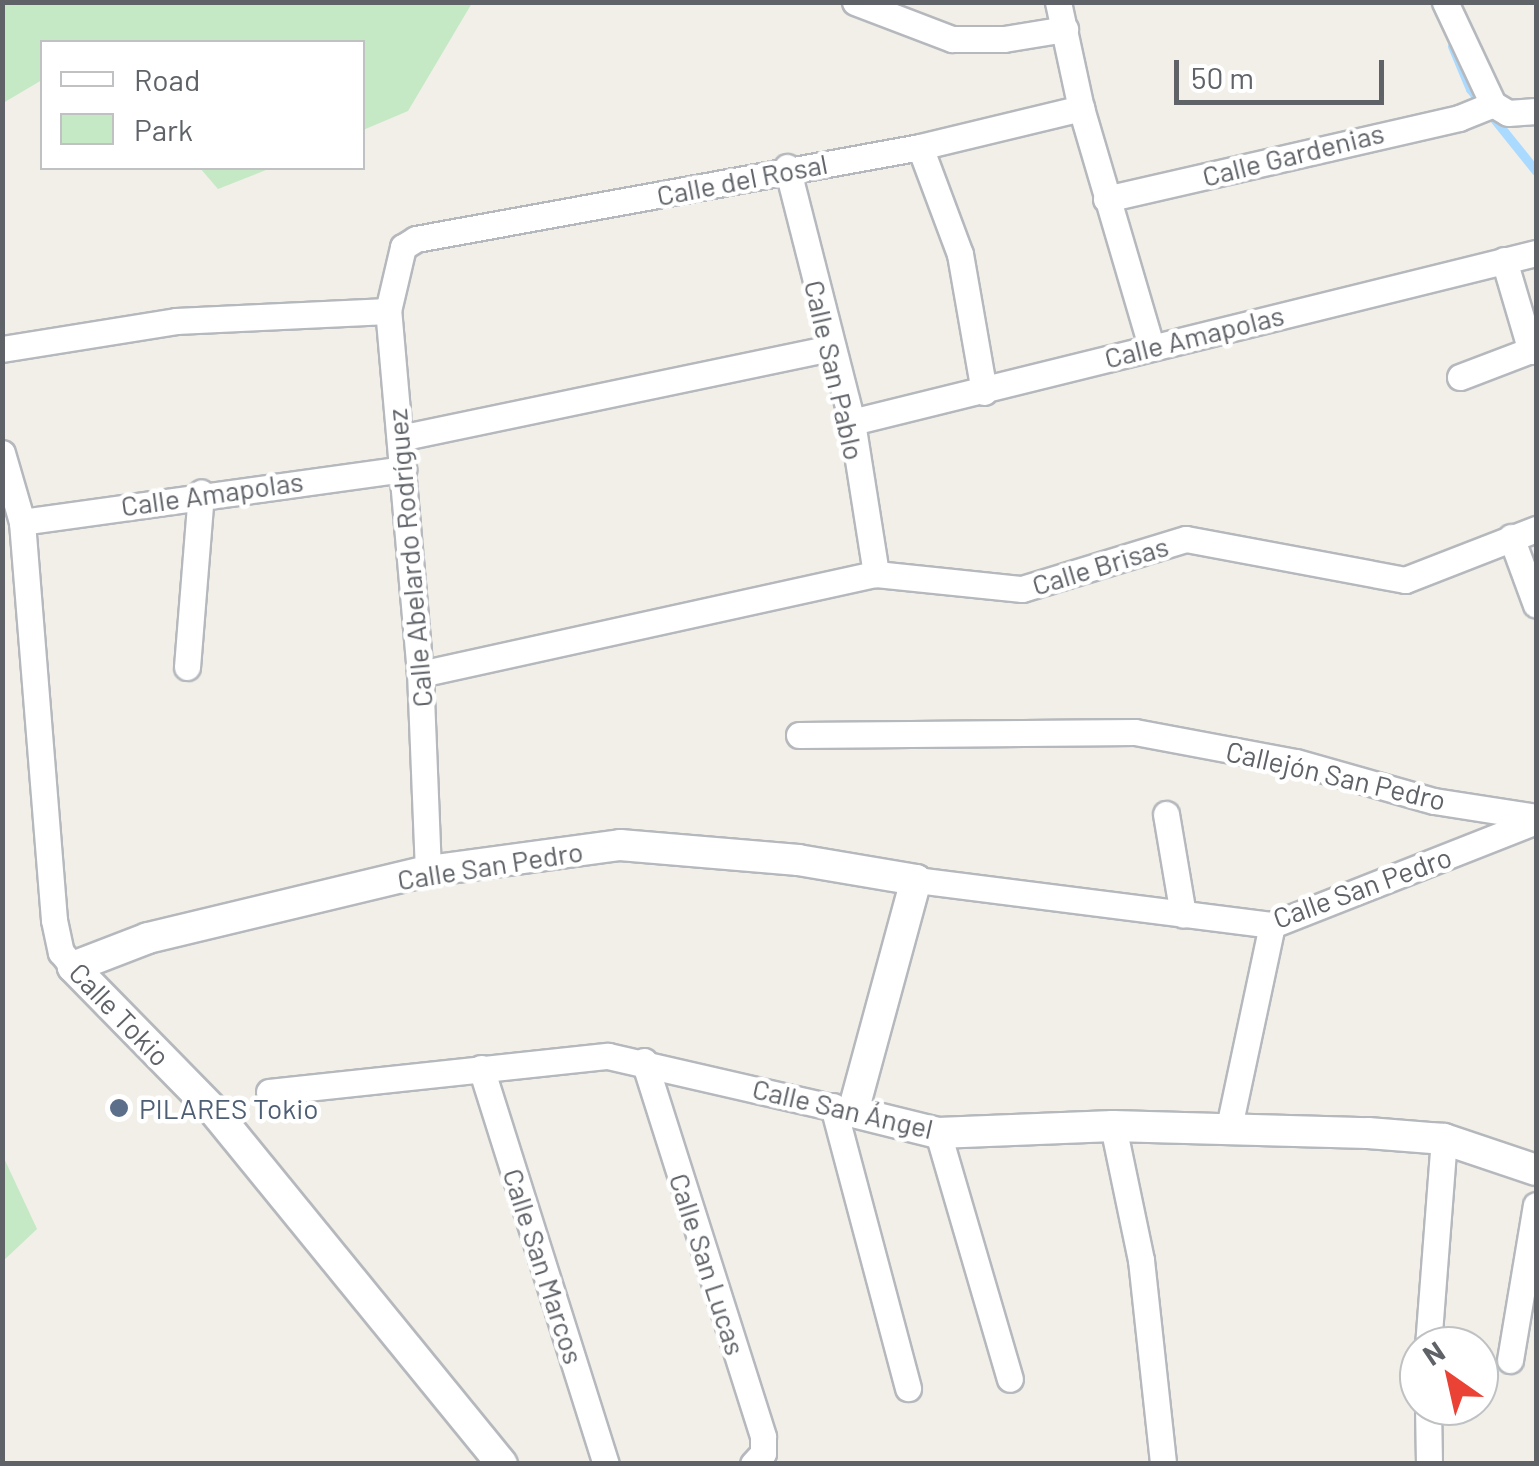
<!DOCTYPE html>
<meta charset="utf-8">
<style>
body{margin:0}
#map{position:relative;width:1539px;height:1466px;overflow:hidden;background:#f1efe8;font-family:Barlow,sans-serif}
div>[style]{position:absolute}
.green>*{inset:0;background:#c5e8c5}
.stream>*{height:9px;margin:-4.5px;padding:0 4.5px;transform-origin:4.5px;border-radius:4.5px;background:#aadaff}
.roads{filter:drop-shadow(2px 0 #b5b8bc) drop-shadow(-2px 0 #b5b8bc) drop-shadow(0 2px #b5b8bc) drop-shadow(0 -2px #b5b8bc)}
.minor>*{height:25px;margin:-12.5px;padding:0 12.5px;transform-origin:12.5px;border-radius:12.5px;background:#fff}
.tertiary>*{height:30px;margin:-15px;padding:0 15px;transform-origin:15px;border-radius:15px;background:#fff}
.dots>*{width:28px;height:28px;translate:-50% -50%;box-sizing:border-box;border:5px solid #fff;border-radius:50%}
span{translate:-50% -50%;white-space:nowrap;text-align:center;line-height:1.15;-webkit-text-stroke:9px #fff;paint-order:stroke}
.street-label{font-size:28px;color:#5f6368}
.service-label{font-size:28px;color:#4e5e75}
.left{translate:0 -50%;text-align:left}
.frame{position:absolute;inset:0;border:5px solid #5f6368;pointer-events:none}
.legend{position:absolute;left:40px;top:40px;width:325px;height:130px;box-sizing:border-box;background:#fff;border:2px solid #bfc1c3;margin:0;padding:12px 18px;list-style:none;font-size:30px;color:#5f6368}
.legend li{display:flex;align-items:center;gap:20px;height:50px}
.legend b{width:50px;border:2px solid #bfc1c3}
.north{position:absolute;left:1399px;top:1326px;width:100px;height:100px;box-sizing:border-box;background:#fff;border:2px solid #bfc1c3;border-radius:50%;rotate:326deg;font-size:28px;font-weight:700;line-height:40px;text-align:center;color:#5f6368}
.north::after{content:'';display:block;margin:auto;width:35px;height:45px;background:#ea4335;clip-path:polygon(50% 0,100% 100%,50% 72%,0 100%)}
.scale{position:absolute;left:1174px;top:60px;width:210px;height:45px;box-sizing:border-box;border:5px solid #5f6368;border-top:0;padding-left:12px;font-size:30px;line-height:35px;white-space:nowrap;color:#5f6368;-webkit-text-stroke:8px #fff;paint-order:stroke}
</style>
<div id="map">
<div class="green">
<div style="clip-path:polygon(3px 2px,472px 2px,472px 3px,408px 111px,363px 130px,362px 42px,42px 42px,42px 80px,3px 103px)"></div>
<div style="clip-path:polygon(200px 168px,271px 168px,218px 189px)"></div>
<div style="clip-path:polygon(2px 1154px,37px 1229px,3px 1261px,2px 1261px)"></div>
</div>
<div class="stream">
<div style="left:1452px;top:46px;width:47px;rotate:67.3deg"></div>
<div style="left:1470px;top:89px;width:105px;rotate:51.2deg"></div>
</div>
<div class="roads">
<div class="minor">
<div style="left:855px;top:2px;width:104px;rotate:20.9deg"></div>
<div style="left:952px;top:39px;width:52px"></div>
<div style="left:1004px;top:39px;width:62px;rotate:-9.3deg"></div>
<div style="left:1058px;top:2px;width:108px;rotate:77.8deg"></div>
<div style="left:1081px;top:108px;width:248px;rotate:73.6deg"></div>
<div style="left:1445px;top:2px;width:113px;rotate:64.8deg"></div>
<div style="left:920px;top:147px;width:114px;rotate:69.5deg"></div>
<div style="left:960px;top:254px;width:140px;rotate:80.1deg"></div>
<div style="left:787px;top:167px;width:263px;rotate:75.7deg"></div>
<div style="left:852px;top:422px;width:154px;rotate:81deg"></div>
<div style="left:1106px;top:199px;width:362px;rotate:-12.9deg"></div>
<div style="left:1459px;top:118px;width:37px;rotate:-22deg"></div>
<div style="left:1493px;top:104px;width:17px;rotate:31deg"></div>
<div style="left:1508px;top:113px;width:28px;rotate:-4deg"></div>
<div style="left:1504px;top:260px;width:95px;rotate:73.5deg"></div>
<div style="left:2px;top:349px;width:176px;rotate:-9.1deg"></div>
<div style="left:176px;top:321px;width:212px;rotate:-2.7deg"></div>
<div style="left:1460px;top:377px;width:81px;rotate:-20.9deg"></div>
<div style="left:852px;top:422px;width:705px;rotate:-13.88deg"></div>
<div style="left:400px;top:438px;width:438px;rotate:-11.8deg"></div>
<div style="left:2px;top:453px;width:72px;rotate:73.8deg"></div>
<div style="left:22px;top:522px;width:399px;rotate:85.4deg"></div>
<div style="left:54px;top:920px;width:33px;rotate:78deg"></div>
<div style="left:61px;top:952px;width:19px;rotate:51deg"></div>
<div style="left:22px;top:522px;width:385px;rotate:-7.9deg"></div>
<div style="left:1511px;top:537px;width:72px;rotate:69.8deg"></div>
<div style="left:187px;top:667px;width:175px;rotate:-85.4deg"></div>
<div style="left:420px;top:674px;width:467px;rotate:-12.4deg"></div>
<div style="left:876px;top:574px;width:147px;rotate:5.9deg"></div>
<div style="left:1022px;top:589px;width:171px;rotate:-17deg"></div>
<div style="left:1186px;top:539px;width:223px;rotate:10.6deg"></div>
<div style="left:1405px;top:580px;width:141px;rotate:-21.3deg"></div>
<div style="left:799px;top:735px;width:336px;rotate:-0.5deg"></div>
<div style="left:1135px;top:732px;width:164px;rotate:10.6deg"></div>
<div style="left:1296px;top:762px;width:143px;rotate:15.8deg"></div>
<div style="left:1434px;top:801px;width:103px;rotate:8.9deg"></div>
<div style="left:1166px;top:814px;width:102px;rotate:80.4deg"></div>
<div style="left:428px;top:871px;width:197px;rotate:-92.3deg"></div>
<div style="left:420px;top:674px;width:364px;rotate:-95deg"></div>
<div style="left:388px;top:311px;width:66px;rotate:-76.8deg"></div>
<div style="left:403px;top:247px;width:15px;rotate:-32deg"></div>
<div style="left:416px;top:239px;width:512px;rotate:-10.34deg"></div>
<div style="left:920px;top:147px;width:166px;rotate:-13.6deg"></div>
<div style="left:916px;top:880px;width:359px;rotate:7.2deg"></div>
<div style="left:1272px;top:925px;width:284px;rotate:-21.5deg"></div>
<div style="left:644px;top:1061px;width:394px;rotate:72.4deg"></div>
<div style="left:763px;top:1437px;width:16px;rotate:90deg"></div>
<div style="left:763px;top:1453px;width:15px;rotate:132deg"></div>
<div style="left:481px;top:1068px;width:415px;rotate:72.5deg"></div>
<div style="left:269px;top:1092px;width:341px;rotate:-6.1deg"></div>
<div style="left:608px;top:1056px;width:251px;rotate:12.9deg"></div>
<div style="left:833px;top:1106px;width:292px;rotate:75.1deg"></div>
<div style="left:1113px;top:1126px;width:137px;rotate:78.2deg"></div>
<div style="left:1141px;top:1260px;width:205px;rotate:83.8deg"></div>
<div style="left:1229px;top:1127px;width:207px;rotate:-78deg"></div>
<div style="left:938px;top:1133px;width:256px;rotate:73.7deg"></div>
<div style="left:1428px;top:1346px;width:208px;rotate:-85.6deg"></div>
<div style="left:1510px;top:1360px;width:157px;rotate:-80.5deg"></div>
<div style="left:1428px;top:1406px;width:58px;rotate:89deg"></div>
</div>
<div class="tertiary">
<div style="left:502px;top:1464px;width:456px;rotate:-129.2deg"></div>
<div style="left:214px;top:1111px;width:202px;rotate:-134.4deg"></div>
<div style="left:73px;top:967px;width:80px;rotate:-21.1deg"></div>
<div style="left:148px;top:938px;width:288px;rotate:-13.5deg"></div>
<div style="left:428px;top:871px;width:194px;rotate:-7.7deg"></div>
<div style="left:620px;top:845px;width:179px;rotate:4.8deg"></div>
<div style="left:798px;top:860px;width:120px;rotate:9.6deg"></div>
<div style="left:916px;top:880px;width:240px;rotate:105.2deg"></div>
<div style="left:853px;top:1112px;width:88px;rotate:13.9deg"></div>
<div style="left:938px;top:1133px;width:175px;rotate:-2.3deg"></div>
<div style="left:1113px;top:1126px;width:255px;rotate:1.6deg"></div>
<div style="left:1368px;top:1133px;width:76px;rotate:4.5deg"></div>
<div style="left:1444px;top:1139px;width:97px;rotate:18.6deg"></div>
</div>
</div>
<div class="dots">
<div style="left:119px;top:1108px;background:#5c6f8a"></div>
</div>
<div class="street-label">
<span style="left:1293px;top:154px;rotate:-14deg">Calle Gardenias</span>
<span style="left:742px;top:179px;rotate:-11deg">Calle del Rosal</span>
<span style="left:1194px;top:336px;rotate:-14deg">Calle Amapolas</span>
<span style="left:835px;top:370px;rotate:77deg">Calle San Pablo</span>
<span style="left:212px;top:493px;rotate:-8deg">Calle Amapolas</span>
<span style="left:409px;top:558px;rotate:-95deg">Calle Abelardo Rodríguez</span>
<span style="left:1100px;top:565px;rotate:-17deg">Calle Brisas</span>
<span style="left:1336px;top:775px;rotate:13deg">Callejón San Pedro</span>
<span style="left:490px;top:865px;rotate:-9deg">Calle San Pedro</span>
<span style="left:1362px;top:887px;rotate:-20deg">Calle San Pedro</span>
<span style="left:120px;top:1014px;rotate:46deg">Calle Tokio</span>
<span style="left:843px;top:1108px;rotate:13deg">Calle San Ángel</span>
<span style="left:708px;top:1264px;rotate:72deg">Calle San Lucas</span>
<span style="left:544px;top:1266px;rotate:72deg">Calle San Marcos</span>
</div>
<div class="service-label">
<span class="left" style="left:139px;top:1108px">PILARES Tokio</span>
</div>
<div class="frame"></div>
<ul class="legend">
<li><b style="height:12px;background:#fff"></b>Road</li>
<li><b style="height:28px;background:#c5e8c5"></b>Park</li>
</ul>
<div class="north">N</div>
<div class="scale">50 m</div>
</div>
